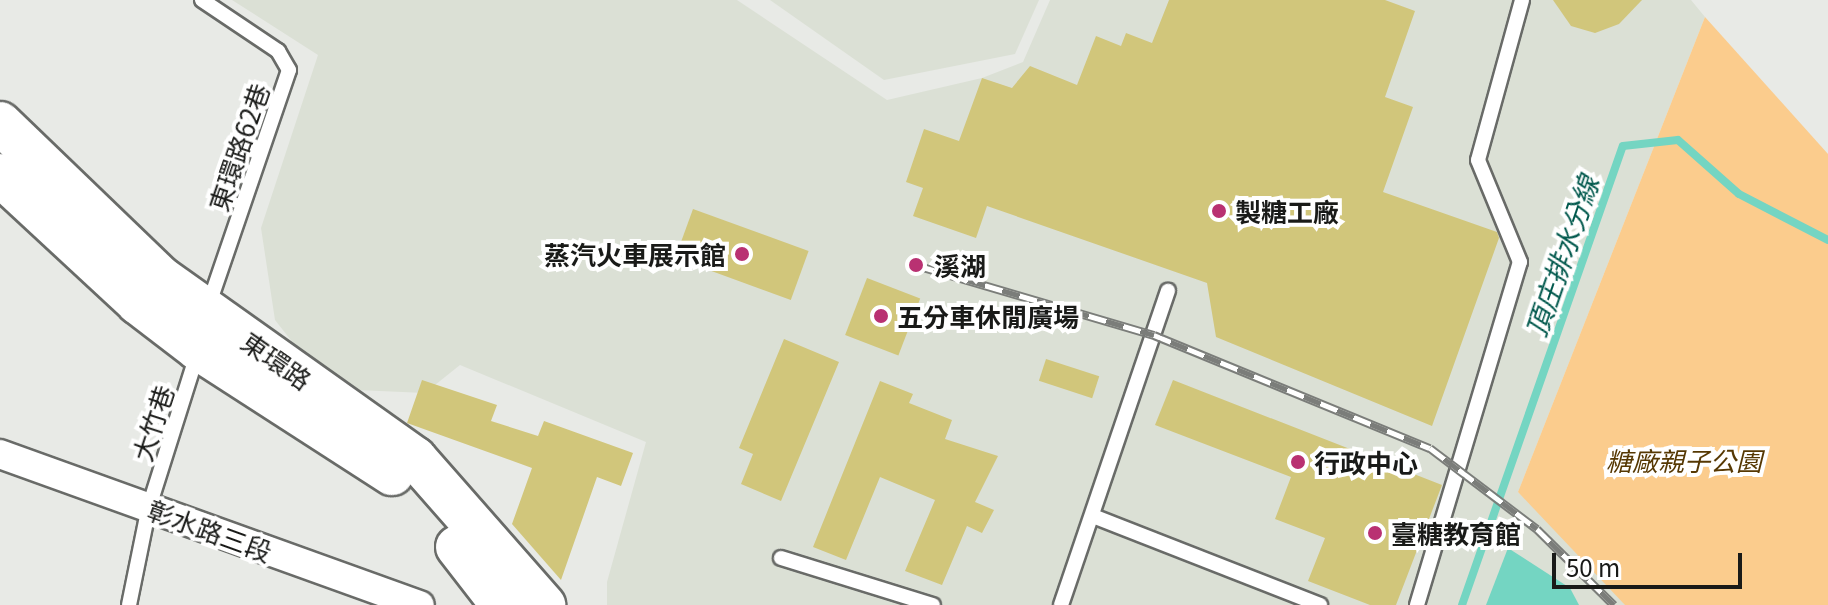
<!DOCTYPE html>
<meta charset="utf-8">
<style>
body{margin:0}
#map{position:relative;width:1828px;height:605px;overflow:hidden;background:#e8eae6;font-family:Georgia,"Noto Sans TC",serif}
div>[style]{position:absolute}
.built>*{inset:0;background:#dbe0d5}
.green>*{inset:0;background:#fbcc8d}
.water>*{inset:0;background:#74d5c2}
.stream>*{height:8px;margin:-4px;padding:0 4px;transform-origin:4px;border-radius:4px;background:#74d5c2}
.building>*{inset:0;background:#d1c67b;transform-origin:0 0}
.roads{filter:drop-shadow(2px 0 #696b68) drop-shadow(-2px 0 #696b68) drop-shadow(0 2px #696b68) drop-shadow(0 -2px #696b68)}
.service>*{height:14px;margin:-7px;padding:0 7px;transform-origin:7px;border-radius:7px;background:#fff}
.minor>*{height:28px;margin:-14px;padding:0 14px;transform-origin:14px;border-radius:14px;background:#fff}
.primary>*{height:42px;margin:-21px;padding:0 21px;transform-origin:21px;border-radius:21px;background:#fff}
.rail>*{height:9px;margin-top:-4.5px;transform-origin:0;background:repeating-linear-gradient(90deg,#fff 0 18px,#7b7d7a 0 36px);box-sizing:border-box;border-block:2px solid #7b7d7a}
.dots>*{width:22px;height:22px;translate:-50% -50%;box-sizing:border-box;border:4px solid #fff;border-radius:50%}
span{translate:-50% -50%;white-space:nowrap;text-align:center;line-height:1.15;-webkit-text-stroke:8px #fff;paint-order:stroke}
.street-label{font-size:26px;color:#191a18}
.poi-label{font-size:26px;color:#191a18;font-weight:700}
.left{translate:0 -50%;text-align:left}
.right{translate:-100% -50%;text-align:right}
.park-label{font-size:26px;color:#563803;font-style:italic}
.water-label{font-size:28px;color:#00584c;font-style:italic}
.scale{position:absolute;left:1552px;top:553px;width:190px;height:36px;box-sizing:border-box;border:4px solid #191a18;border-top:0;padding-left:10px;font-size:24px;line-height:28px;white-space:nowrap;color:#191a18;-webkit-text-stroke:6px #fff;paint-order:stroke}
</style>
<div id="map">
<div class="built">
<div style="clip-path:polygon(232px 0,737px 0,887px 100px,982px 78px,1023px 62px,1050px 0,1691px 0,1705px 17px,1518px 492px,1644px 605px,607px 605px,607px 582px,646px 442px,460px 365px,425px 393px,357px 390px,305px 358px,275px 320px,261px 228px,318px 55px)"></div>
<div style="clip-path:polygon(770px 0,1039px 0,1015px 54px,884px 80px)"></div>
</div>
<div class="green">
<div style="clip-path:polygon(1705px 17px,1828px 154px,1828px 605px,1625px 605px,1518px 492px)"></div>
</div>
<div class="water">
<div style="clip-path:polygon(1508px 548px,1570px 588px,1579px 605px,1486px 605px)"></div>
</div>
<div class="stream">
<div style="left:1462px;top:605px;width:486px;rotate:-70.7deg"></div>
<div style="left:1623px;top:146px;width:55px;rotate:-6.2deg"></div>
<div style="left:1678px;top:140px;width:81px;rotate:41.5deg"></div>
<div style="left:1739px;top:194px;width:100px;rotate:27.3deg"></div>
</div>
<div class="building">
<div style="clip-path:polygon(1169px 0,1385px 0,1415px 11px,1385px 97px,1413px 107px,1383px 192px,1497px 232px,1499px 238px,1432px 426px,1216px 337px,1207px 283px,987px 206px,976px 238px,913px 216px,923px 188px,906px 182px,924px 129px,959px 141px,982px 78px,1012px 88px,1030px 66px,1077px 85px,1096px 36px,1121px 46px,1126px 33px,1152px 43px)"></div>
<div style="clip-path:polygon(1553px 0,1642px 0,1619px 24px,1595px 33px,1571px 26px)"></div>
<div style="left:693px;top:209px;width:123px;height:52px;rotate:20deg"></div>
<div style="left:867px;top:278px;width:57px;height:61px;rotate:21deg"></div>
<div style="clip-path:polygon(784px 339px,839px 362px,781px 501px,741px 484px,753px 454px,739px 448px)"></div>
<div style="left:1046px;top:359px;width:56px;height:23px;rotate:18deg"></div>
<div style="clip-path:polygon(422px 380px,497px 405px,491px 421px,538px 436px,544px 421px,633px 453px,621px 486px,597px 477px,561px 580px,512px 524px,532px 468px,407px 423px)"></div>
<div style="clip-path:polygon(1173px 380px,1442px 485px,1396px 605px,1370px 605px,1308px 581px,1325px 538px,1275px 519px,1291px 477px,1155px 425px)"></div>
<div style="clip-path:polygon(880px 381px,913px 394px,909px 403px,952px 420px,945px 439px,998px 456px,975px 502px,994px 510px,982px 533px,967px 526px,942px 585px,905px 571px,935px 500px,880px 477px,846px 560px,813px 547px)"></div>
</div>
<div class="roads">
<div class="service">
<div style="left:202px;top:0;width:92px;rotate:33.9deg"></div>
<div style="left:278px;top:51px;width:22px;rotate:60deg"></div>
<div style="left:289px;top:70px;width:250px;rotate:108.9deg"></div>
<div style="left:1093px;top:516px;width:244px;rotate:21.4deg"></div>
<div style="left:781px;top:558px;width:159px;rotate:17.2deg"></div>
<div style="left:129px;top:605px;width:100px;rotate:-78.5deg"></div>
<div style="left:149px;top:507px;width:159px;rotate:-72.5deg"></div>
<div style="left:1061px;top:605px;width:332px;rotate:-71.2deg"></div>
<div style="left:1417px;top:605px;width:358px;rotate:-73.3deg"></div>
<div style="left:1520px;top:262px;width:110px;rotate:-112.4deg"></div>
<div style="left:1478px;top:160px;width:166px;rotate:-74.6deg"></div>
</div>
<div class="minor">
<div style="left:0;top:454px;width:446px;rotate:19.8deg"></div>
</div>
<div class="primary">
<div style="left:0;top:123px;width:222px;rotate:43.9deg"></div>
<div style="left:160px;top:277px;width:313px;rotate:35.4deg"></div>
<div style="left:415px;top:458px;width:196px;rotate:48.7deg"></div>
<div style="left:0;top:175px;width:188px;rotate:42.8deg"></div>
<div style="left:138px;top:303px;width:76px;rotate:37.5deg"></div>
<div style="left:198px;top:349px;width:231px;rotate:32.8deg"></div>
<div style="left:457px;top:547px;width:73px;rotate:52.2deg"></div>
</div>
</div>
<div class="rail">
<div style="left:916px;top:265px;width:248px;rotate:16.4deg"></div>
<div style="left:1154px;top:335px;width:298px;rotate:22.3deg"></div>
<div style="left:1430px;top:448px;width:134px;rotate:37.1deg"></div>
<div style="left:1537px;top:529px;width:108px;rotate:44.6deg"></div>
</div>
<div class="dots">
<div style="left:1219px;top:211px;background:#b93172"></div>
<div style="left:742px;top:254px;background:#b93172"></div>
<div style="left:916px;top:265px;background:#b93172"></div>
<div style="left:881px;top:316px;background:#b93172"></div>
<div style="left:1298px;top:462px;background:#b93172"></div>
<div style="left:1375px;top:533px;background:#b93172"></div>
</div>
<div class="street-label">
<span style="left:238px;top:147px;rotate:-71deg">東環路62巷</span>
<span style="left:277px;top:360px;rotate:35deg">東環路</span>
<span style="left:152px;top:423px;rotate:-72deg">大竹巷</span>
<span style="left:210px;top:530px;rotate:20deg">彰水路三段</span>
</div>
<div class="poi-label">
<span class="left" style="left:1235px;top:211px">製糖工廠</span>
<span class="right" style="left:726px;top:254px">蒸汽火車展示館</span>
<span class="left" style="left:934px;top:265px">溪湖</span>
<span class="left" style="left:897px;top:316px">五分車休閒廣場</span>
<span class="left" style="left:1314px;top:462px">行政中心</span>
<span class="left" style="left:1391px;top:533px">臺糖教育館</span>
</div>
<div class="park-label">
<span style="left:1684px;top:460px">糖廠親子公園</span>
</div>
<div class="water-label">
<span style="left:1561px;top:256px;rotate:-71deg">頂庄排水分線</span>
</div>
<div class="scale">50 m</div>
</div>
